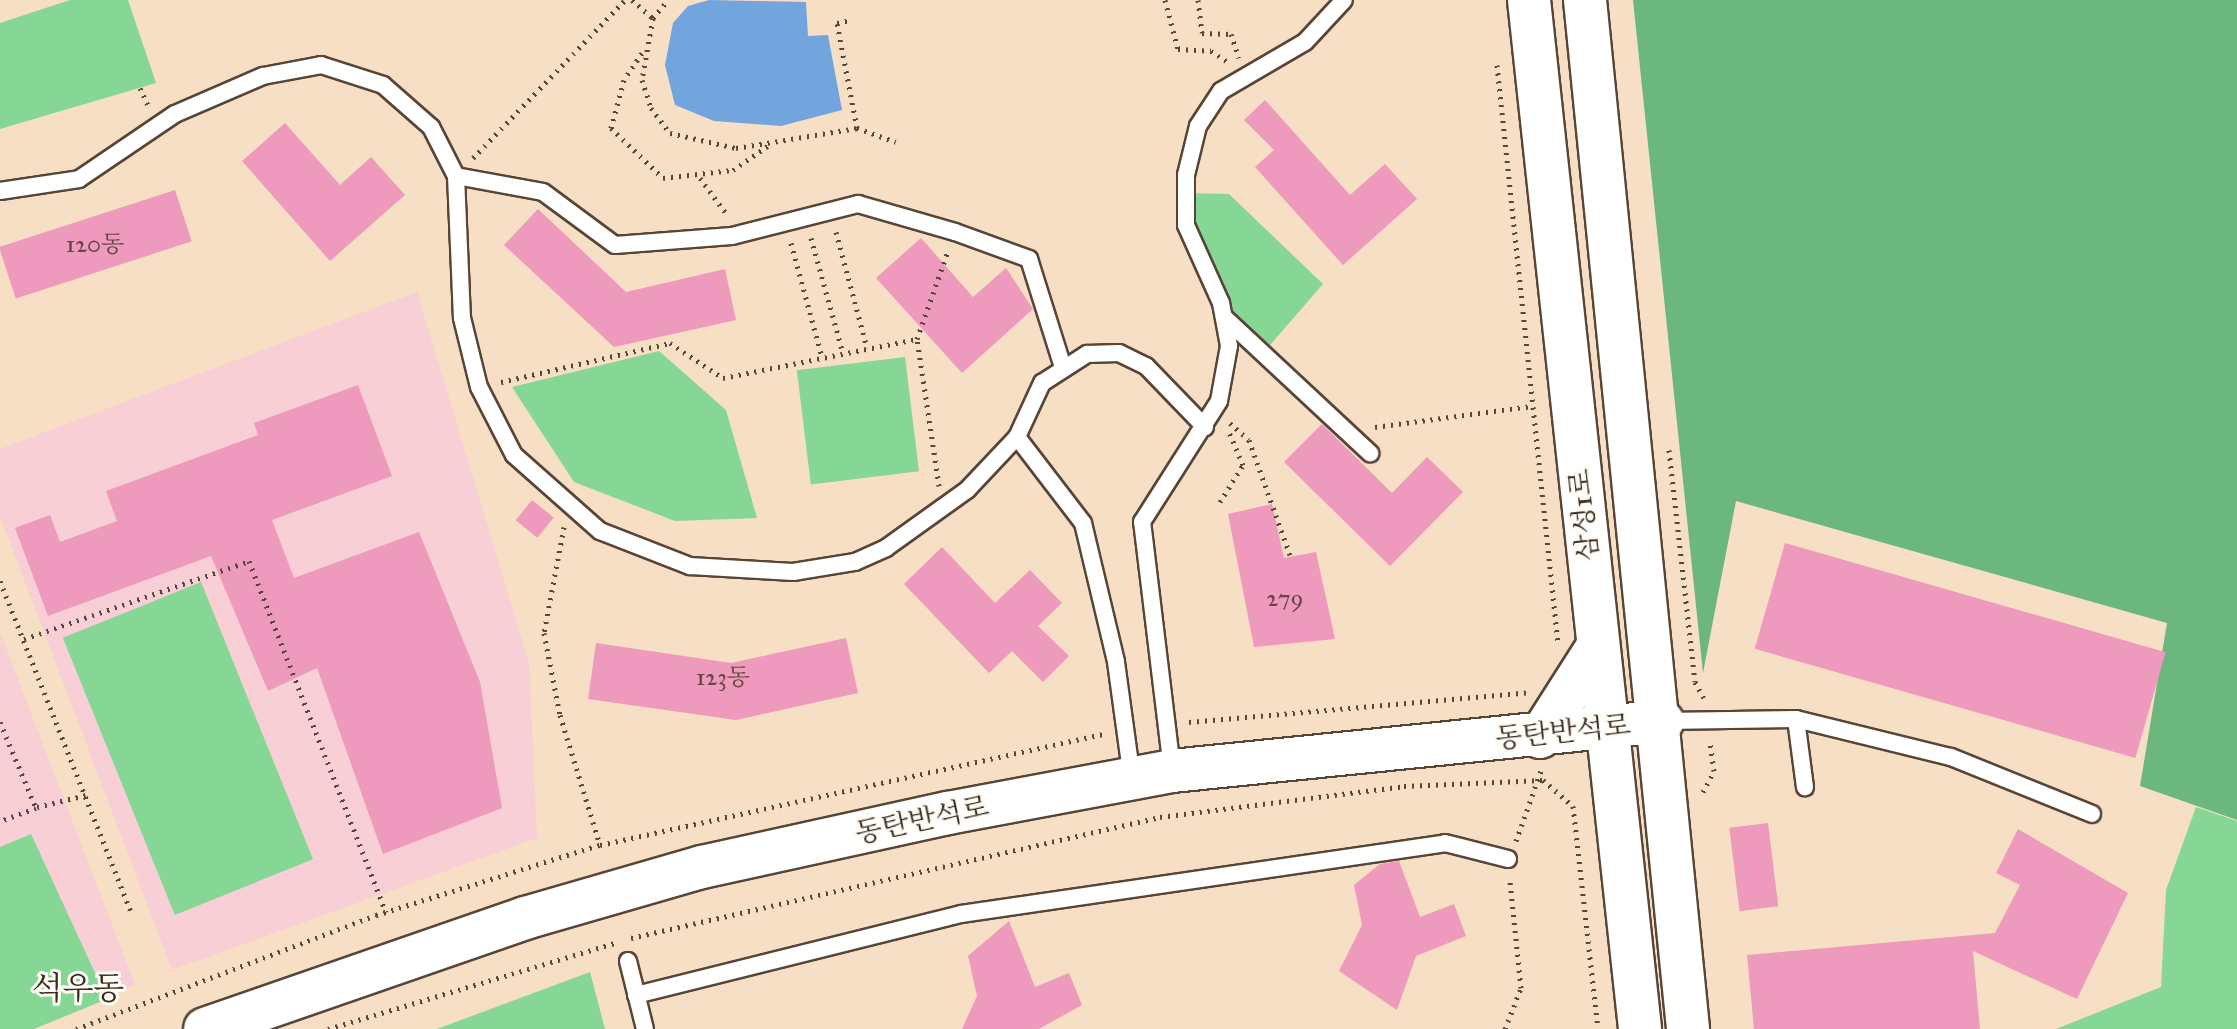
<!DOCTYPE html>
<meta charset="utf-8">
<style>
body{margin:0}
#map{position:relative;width:2237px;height:1029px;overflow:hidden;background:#f6dfc5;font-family:"IM FELL Great Primer","Noto Serif KR",serif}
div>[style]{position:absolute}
.built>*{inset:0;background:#f7cfd4}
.green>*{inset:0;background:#86d695;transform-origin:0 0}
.forest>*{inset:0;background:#6cb77e}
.water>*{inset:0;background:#72a5de}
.building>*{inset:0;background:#ed9abc;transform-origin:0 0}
.path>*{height:5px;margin-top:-2.5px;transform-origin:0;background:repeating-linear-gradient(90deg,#574537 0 2px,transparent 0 8px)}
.roads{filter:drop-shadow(2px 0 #574537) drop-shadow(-2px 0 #574537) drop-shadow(0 2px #574537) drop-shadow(0 -2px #574537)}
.service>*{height:16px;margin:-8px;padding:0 8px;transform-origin:8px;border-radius:8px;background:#fff}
.tertiary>*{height:42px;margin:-21px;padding:0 21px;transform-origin:21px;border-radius:21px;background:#fff}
span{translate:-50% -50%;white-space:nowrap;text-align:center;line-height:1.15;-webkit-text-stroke:6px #fdfcf7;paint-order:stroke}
.number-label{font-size:24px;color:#684646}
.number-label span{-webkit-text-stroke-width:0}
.street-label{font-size:28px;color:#3b2a1e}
.quarter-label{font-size:32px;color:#3b2a1e}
</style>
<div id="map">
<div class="built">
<div style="clip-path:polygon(417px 292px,529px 663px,537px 838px,172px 970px,0 516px,0 449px)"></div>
<div style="clip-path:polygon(0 632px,135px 985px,34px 1029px,0 1029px)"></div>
</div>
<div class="green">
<div style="clip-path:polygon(70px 0,128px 0,156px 83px,0 129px,0 23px)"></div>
<div style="clip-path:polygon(1184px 193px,1229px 194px,1323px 284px,1263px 353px,1224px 317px)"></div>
<div style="clip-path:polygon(659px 351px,726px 410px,757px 518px,675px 521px,574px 482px,512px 387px)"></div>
<div style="left:905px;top:357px;width:115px;height:109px;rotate:83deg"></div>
<div style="left:201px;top:582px;width:299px;height:149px;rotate:68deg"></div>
<div style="clip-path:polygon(2196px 807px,2237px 821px,2237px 1029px,2056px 1029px,2161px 987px,2166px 890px)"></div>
<div style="clip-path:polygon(31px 834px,107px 999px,34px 1029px,0 1029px,0 847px)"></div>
<div style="clip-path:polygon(590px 972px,605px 1029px,437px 1029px)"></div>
</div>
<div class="forest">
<div style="clip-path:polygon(1633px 0,2237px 0,2237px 820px,2140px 786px,2167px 623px,1736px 501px,1703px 673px)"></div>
</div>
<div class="water">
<div style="clip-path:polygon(709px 0,806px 2px,808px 36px,828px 35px,842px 110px,781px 126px,714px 121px,675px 105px,665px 65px,673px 23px,688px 6px)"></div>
</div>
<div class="building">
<div style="clip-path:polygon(1265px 100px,1350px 195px,1385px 164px,1417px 199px,1343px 265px,1255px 167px,1274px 150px,1244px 120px)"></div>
<div style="clip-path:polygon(285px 123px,340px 185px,371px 157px,405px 195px,330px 261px,242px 161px)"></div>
<div style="left:175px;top:190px;width:54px;height:185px;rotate:72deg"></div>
<div style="clip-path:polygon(538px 209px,626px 292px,725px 269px,736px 320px,614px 347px,504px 245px)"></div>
<div style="clip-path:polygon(921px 238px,973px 297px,1006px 268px,1033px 309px,962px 373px,876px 278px)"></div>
<div style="clip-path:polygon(358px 385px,392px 476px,272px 520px,294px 578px,419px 532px,480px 682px,502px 808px,383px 854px,317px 668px,268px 691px,211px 556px,48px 616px,15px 528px,50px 515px,60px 542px,117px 521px,106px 491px,258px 435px,254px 423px)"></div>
<div style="clip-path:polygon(1322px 424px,1392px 493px,1427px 457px,1463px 492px,1390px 566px,1284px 462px)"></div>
<div style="left:532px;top:500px;width:28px;height:26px;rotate:39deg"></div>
<div style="clip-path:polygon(1272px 504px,1284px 558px,1316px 552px,1335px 639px,1254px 647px,1228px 514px)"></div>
<div style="left:1785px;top:543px;width:396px;height:110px;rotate:16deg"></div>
<div style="clip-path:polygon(942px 547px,995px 603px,1030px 570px,1062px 603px,1038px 626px,1069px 656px,1043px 682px,1012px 651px,989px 673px,904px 584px)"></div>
<div style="clip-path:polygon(846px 638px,858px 693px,736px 720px,588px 699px,596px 643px,731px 663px)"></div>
<div style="left:1768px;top:823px;width:84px;height:39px;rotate:83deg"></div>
<div style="clip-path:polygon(2018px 829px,2128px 893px,2077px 999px,1973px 951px,1980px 1029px,1754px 1029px,1747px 955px,1995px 933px,2020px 885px,1996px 873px)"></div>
<div style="clip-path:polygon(1399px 861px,1420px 917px,1454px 904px,1466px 936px,1416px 956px,1397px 1010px,1339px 971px,1362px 925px,1354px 885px,1380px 864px)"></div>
<div style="clip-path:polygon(1009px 921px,1035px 987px,1069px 973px,1082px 1005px,1039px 1029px,962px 1029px,977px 996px,968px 956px)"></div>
</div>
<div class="path">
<div style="left:632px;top:0;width:28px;rotate:41deg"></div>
<div style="left:653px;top:18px;width:63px;rotate:100.1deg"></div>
<div style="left:642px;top:80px;width:29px;rotate:72deg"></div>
<div style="left:651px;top:108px;width:31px;rotate:53deg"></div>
<div style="left:670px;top:133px;width:68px;rotate:12.8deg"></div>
<div style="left:736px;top:148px;width:123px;rotate:-9.4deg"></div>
<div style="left:857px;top:128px;width:107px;rotate:-100.8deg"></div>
<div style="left:837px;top:23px;width:13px;rotate:-13deg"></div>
<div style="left:1165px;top:0;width:51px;rotate:75.1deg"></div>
<div style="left:1178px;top:49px;width:33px;rotate:3deg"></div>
<div style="left:1211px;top:51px;width:20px;rotate:33deg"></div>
<div style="left:1198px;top:0;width:33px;rotate:83deg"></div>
<div style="left:1202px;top:33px;width:29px;rotate:2deg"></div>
<div style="left:1231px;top:34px;width:25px;rotate:72deg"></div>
<div style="left:653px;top:18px;width:23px;rotate:-50deg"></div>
<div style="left:642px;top:53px;width:32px;rotate:124deg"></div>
<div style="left:624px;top:80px;width:50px;rotate:105.2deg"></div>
<div style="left:611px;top:128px;width:72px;rotate:43.9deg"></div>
<div style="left:663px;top:178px;width:70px;rotate:-6.5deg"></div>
<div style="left:733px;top:170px;width:44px;rotate:-34.8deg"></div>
<div style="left:1497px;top:65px;width:581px;rotate:83.98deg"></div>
<div style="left:140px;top:88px;width:19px;rotate:65deg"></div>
<div style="left:857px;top:128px;width:41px;rotate:19.7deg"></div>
<div style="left:473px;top:158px;width:219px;rotate:-46.1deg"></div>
<div style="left:700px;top:178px;width:47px;rotate:53.6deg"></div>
<div style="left:836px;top:232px;width:120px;rotate:75deg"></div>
<div style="left:811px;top:238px;width:119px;rotate:74.5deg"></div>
<div style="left:791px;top:243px;width:118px;rotate:74.8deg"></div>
<div style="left:501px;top:382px;width:173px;rotate:-13deg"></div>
<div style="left:670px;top:343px;width:64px;rotate:33.4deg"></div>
<div style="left:723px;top:378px;width:198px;rotate:-11.4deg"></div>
<div style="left:1230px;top:423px;width:25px;rotate:42deg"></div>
<div style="left:1249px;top:440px;width:122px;rotate:70.4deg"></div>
<div style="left:1375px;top:427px;width:159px;rotate:-7.6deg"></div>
<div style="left:1669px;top:450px;width:233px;rotate:83.6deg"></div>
<div style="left:1695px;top:682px;width:21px;rotate:61deg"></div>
<div style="left:939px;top:486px;width:149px;rotate:-98.5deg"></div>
<div style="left:917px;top:339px;width:93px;rotate:-70.6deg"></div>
<div style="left:1220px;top:502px;width:44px;rotate:-58.1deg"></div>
<div style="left:1243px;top:465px;width:39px;rotate:-113deg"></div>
<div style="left:564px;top:527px;width:108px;rotate:100.7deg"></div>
<div style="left:544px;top:633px;width:84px;rotate:79deg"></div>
<div style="left:560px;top:715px;width:136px;rotate:72.9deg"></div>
<div style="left:0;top:581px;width:356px;rotate:68.4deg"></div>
<div style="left:24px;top:639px;width:238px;rotate:-19.1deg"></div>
<div style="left:249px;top:561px;width:377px;rotate:68.7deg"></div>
<div style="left:0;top:722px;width:93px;rotate:67.3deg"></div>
<div style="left:36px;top:808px;width:38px;rotate:160deg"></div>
<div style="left:1189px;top:722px;width:341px;rotate:-5deg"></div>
<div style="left:1703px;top:792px;width:24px;rotate:-62deg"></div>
<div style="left:1714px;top:771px;width:29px;rotate:-98deg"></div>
<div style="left:37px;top:807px;width:50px;rotate:-13.8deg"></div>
<div style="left:1516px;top:841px;width:77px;rotate:-70.4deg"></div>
<div style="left:631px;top:938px;width:543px;rotate:-12.88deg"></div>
<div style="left:1160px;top:817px;width:246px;rotate:-7.2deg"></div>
<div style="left:1404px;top:786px;width:139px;rotate:-2.5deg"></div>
<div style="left:1543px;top:780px;width:40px;rotate:41deg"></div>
<div style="left:1573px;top:806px;width:224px;rotate:83.6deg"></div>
<div style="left:76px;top:1029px;width:321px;rotate:-20.8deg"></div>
<div style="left:376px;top:915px;width:235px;rotate:-17.4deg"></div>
<div style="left:600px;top:845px;width:515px;rotate:-12.44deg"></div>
<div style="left:328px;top:1029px;width:299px;rotate:-16.7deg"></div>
<div style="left:1505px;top:1029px;width:44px;rotate:-68.7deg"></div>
<div style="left:1521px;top:988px;width:108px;rotate:-95.9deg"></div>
</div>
<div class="roads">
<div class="service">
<div style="left:456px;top:176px;width:88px;rotate:10.4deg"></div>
<div style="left:543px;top:192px;width:89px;rotate:36.4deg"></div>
<div style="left:615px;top:245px;width:117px;rotate:-4.4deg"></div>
<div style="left:732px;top:236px;width:130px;rotate:-14.3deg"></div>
<div style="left:858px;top:204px;width:101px;rotate:16.1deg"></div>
<div style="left:955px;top:232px;width:79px;rotate:20deg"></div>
<div style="left:1029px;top:259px;width:110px;rotate:72.6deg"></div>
<div style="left:0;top:191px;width:80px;rotate:-8.6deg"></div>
<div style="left:79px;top:179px;width:116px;rotate:-34.1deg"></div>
<div style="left:175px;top:114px;width:96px;rotate:-23.4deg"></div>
<div style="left:263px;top:76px;width:59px;rotate:-10.7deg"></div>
<div style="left:321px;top:65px;width:65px;rotate:17.9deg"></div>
<div style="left:383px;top:85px;width:64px;rotate:41.2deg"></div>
<div style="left:431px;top:127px;width:55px;rotate:63deg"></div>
<div style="left:456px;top:176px;width:142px;rotate:87.6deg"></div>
<div style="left:462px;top:318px;width:71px;rotate:76.2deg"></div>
<div style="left:479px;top:387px;width:76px;rotate:62.8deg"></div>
<div style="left:514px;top:455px;width:115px;rotate:41.5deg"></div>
<div style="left:600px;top:531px;width:97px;rotate:21.3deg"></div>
<div style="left:690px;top:566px;width:103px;rotate:3.3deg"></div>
<div style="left:793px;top:572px;width:63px;rotate:-9.2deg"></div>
<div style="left:855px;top:562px;width:34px;rotate:-24deg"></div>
<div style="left:886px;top:548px;width:100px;rotate:-35.6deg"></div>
<div style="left:967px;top:490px;width:73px;rotate:-46.7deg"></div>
<div style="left:1017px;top:437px;width:60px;rotate:-65.2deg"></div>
<div style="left:1042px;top:383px;width:54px;rotate:-32.8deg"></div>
<div style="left:1087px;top:354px;width:32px;rotate:-2deg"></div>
<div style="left:1119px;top:353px;width:30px;rotate:26deg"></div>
<div style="left:1146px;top:366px;width:85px;rotate:46deg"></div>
<div style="left:1224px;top:317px;width:200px;rotate:43deg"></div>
<div style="left:1017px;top:437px;width:108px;rotate:52.5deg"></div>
<div style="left:1083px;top:523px;width:143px;rotate:76.6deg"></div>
<div style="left:1116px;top:662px;width:118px;rotate:82.2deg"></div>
<div style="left:1796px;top:719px;width:69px;rotate:82.5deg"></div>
<div style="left:1664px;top:721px;width:132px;rotate:-0.9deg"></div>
<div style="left:1796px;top:719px;width:160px;rotate:13.8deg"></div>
<div style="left:1951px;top:757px;width:152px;rotate:22deg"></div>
<div style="left:1172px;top:769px;width:249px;rotate:-96.9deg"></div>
<div style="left:1142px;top:522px;width:143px;rotate:-57.5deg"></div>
<div style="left:1219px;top:401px;width:56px;rotate:-79.7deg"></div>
<div style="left:1229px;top:346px;width:44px;rotate:-100.5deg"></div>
<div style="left:1221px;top:303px;width:85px;rotate:-114.2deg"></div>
<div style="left:1186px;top:225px;width:50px;rotate:-90deg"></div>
<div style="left:1186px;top:175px;width:50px;rotate:-76.2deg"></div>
<div style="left:1198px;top:126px;width:42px;rotate:-56.7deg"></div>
<div style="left:1221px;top:91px;width:97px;rotate:-30.3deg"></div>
<div style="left:1305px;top:42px;width:57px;rotate:-47.1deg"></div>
<div style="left:628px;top:961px;width:70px;rotate:76deg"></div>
<div style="left:636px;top:995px;width:335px;rotate:-14deg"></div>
<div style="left:961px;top:914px;width:489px;rotate:-8.3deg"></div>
<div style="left:1445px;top:843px;width:65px;rotate:14.3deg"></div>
</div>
<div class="tertiary">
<div style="left:1529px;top:0;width:1035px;rotate:83.84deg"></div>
<div style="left:1585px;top:0;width:1034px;rotate:84.28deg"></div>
<div style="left:1540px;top:737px;width:108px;rotate:-57.5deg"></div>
<div style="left:205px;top:1029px;width:339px;rotate:-19.1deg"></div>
<div style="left:525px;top:918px;width:184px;rotate:-16.1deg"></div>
<div style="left:702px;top:867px;width:252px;rotate:-12.4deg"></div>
<div style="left:948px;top:813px;width:228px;rotate:-10.6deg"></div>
<div style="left:1172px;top:771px;width:493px;rotate:-5.8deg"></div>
</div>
</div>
<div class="number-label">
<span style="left:95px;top:245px">120동</span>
<span style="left:1285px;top:599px">279</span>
<span style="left:723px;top:678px">123동</span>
</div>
<div class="street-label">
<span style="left:1584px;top:515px;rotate:-96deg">삼성1로</span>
<span style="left:1563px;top:732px;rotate:-6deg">동탄반석로</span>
<span style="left:922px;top:820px;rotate:-12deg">동탄반석로</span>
</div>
<div class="quarter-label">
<span style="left:78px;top:989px">석우동</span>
</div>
</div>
